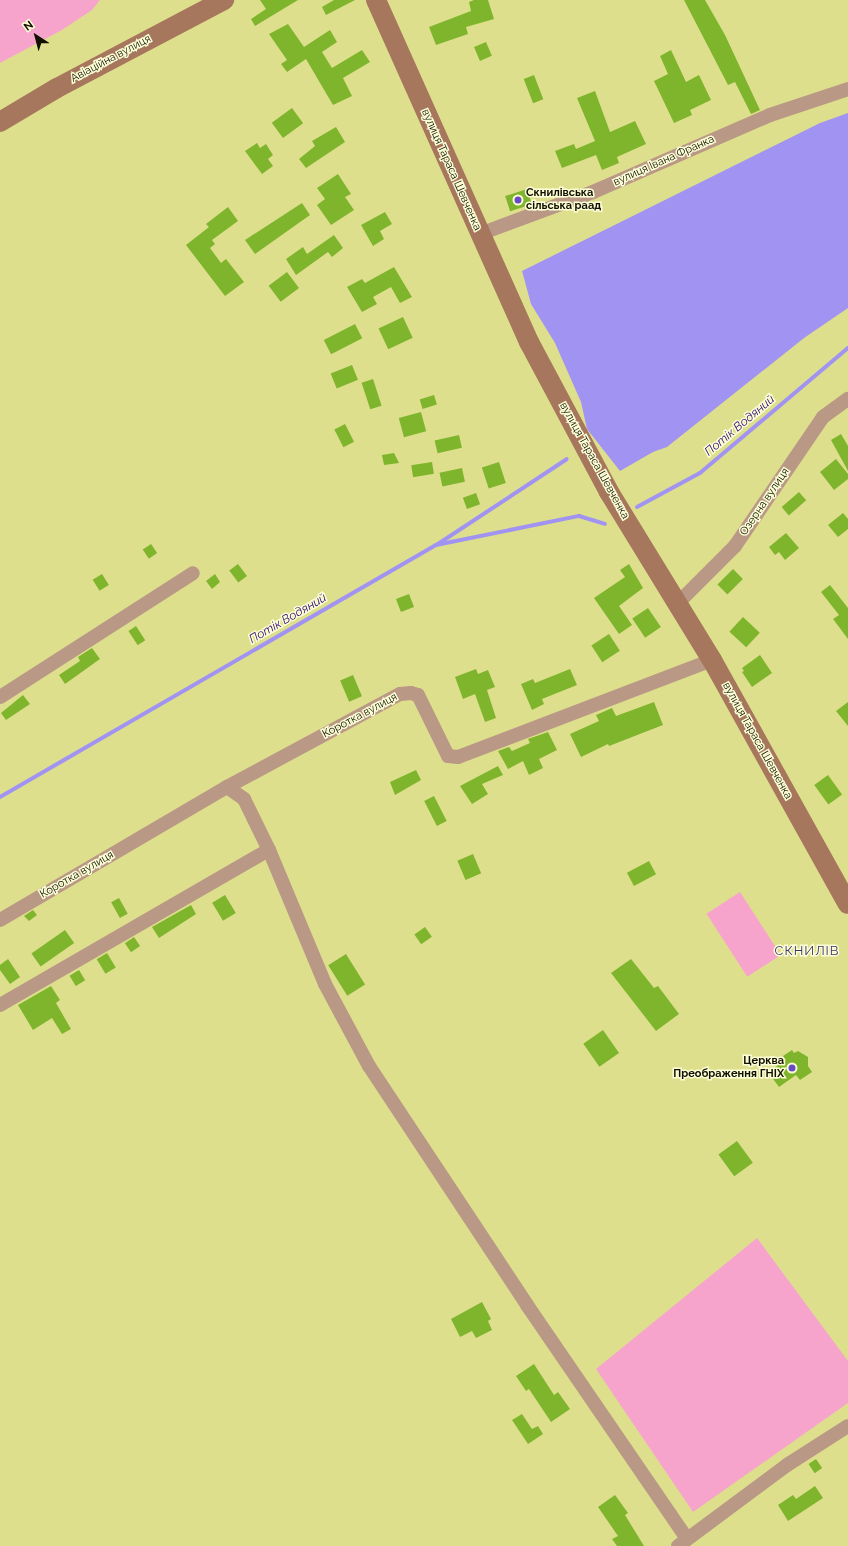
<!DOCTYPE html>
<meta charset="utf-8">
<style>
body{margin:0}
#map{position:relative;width:848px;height:1546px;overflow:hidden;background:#dedf8d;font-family:Raleway,sans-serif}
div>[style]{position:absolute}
.green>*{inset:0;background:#f7a4cc;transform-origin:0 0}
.water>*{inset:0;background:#a193f1}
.stream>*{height:4px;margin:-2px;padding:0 2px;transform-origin:2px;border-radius:2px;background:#a193f1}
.building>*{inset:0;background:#7fb52d;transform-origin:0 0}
.street>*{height:14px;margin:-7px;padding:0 7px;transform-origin:7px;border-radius:7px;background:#b99886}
.secondary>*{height:20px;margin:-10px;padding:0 10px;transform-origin:10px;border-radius:10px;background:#a7775d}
.dots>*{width:11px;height:11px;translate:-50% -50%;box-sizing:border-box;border:2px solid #fcfed6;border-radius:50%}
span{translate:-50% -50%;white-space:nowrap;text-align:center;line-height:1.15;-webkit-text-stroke:3px #fcfed6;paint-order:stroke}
.street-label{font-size:11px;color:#100f00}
.poi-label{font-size:11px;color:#100f00;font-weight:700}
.left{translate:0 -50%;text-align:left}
.right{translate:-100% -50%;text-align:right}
.water-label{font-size:12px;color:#300674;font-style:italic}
.quarter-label{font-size:13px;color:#3c306c;letter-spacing:1px}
.north{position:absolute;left:16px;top:16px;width:40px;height:40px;-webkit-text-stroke:3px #fcfed6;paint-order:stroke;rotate:324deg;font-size:11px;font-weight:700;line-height:16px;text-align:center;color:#100f00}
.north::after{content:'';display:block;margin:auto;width:14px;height:18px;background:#100f00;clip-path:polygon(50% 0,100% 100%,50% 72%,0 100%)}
</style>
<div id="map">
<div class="green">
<div style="clip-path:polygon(0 0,100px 0,92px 10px,62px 30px,0 63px)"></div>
<div style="left:740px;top:892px;width:75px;height:40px;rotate:57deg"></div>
<div style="clip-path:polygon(757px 1238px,848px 1361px,848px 1403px,693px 1512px,596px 1369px)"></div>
</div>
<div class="water">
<div style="clip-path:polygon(848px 113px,848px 308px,804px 338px,667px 447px,653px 452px,620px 471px,587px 429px,581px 402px,555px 343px,531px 304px,522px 271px,820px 123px)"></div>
</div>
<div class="stream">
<div style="left:637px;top:507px;width:72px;rotate:-28.4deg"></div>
<div style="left:700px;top:473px;width:194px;rotate:-40.2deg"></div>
<div style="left:438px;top:544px;width:154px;rotate:-33.4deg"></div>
<div style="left:0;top:797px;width:504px;rotate:-30.03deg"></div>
<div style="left:436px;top:545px;width:146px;rotate:-11.5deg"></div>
<div style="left:579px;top:516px;width:27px;rotate:17deg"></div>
</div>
<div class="building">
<div style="clip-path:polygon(260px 0,298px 0,255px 26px,251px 19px,266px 9px)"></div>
<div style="clip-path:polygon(334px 0,355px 0,326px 15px,322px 7px)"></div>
<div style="clip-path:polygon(474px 0,488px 0,494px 19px,466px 27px,468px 34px,436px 45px,429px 27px,471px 11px,469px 2px)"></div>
<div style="clip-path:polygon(684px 0,705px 0,725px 35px,760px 110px,751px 114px,735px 82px,728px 85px)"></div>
<div style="clip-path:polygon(288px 24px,304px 47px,330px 30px,337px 42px,322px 52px,332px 68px,362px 50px,370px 62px,343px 78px,352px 96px,333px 105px,306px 59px,287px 72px,281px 64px,287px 60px,269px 34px)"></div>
<div style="left:486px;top:42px;width:15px;height:13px;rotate:67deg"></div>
<div style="clip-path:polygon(671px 50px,686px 82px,699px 75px,711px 100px,690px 110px,692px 115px,674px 123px,654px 81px,668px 74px,660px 56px)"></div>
<div style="left:534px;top:75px;width:26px;height:11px;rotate:69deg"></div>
<div style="clip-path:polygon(595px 91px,610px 132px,635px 121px,646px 144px,617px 157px,619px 163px,602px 170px,596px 155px,562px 168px,555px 151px,574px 144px,576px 149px,595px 141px,577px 98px)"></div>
<div style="left:292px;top:108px;width:19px;height:25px;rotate:54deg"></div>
<div style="clip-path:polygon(336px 127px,345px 142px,306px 168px,299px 159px,315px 146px,312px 141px)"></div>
<div style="clip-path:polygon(257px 143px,260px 148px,266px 144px,273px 155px,268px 159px,273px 166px,262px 174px,245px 151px)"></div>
<div style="clip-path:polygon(338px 174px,351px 194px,345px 197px,354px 210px,331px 225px,317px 205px,325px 199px,317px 188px)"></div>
<div style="left:527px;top:189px;width:16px;height:23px;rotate:72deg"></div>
<div style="clip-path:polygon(302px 203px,310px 215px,255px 254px,245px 240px)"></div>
<div style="clip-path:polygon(228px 207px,238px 221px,212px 240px,215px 244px,210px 248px,221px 263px,226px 259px,244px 282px,225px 296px,186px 245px,209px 227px,206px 224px)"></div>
<div style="clip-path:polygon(385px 212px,392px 224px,380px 231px,384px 239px,373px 246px,361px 225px)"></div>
<div style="clip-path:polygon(334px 235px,343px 248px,332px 257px,328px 252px,296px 275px,286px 259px,303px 247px,307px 254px)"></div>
<div style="clip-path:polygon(394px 267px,412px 297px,400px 303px,391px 287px,373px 297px,377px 304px,362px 312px,347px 287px,362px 279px,365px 283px)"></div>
<div style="left:287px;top:272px;width:20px;height:23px;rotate:53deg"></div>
<div style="left:403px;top:317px;width:23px;height:27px;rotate:65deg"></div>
<div style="left:355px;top:324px;width:16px;height:35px;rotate:63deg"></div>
<div style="left:352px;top:365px;width:16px;height:23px;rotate:68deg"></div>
<div style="left:373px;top:379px;width:28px;height:12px;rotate:72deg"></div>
<div style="left:434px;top:395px;width:10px;height:15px;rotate:73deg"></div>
<div style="left:421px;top:412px;width:20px;height:23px;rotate:75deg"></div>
<div style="left:345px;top:424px;width:20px;height:12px;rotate:63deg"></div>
<div style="clip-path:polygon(841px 434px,848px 446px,848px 471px,831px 440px)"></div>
<div style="left:459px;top:435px;width:13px;height:25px;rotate:77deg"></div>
<div style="clip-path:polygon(394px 453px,399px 463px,384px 465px,382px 455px)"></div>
<div style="clip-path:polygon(836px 459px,848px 474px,848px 479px,834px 490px,820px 472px)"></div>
<div style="left:432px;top:462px;width:12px;height:21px;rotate:81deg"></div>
<div style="left:499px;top:462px;width:22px;height:18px;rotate:72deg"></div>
<div style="left:462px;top:468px;width:14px;height:23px;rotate:78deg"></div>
<div style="left:799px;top:492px;width:11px;height:23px;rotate:49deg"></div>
<div style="left:476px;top:493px;width:12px;height:14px;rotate:70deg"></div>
<div style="clip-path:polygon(843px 513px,848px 519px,848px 529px,838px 537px,828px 525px)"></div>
<div style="clip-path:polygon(786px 533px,799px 548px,785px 560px,779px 552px,775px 555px,769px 547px)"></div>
<div style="left:151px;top:544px;width:11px;height:10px;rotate:56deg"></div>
<div style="left:238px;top:564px;width:15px;height:11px;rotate:53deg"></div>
<div style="clip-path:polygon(629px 564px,643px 588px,619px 606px,632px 625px,619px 634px,594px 598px,625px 577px,620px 570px)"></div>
<div style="left:733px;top:569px;width:14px;height:22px;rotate:45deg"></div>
<div style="left:102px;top:574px;width:13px;height:11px;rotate:58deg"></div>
<div style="clip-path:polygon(215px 574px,220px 582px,212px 589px,206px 581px)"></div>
<div style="clip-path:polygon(830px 585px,848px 608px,848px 639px,833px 619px,839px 615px,821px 592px)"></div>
<div style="left:409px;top:594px;width:14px;height:14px;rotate:69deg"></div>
<div style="left:648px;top:608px;width:23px;height:19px;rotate:56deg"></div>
<div style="left:743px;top:617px;width:23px;height:20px;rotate:43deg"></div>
<div style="left:136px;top:626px;width:17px;height:9px;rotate:57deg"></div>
<div style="left:609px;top:634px;width:20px;height:21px;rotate:57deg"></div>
<div style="clip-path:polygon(92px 648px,100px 659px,65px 684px,59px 675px,80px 661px,78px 657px)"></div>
<div style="clip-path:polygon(760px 655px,772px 673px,752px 687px,742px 672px,744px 671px,742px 668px)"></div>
<div style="clip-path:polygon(476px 669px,478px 674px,488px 670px,495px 687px,487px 690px,496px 718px,485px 722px,475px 694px,463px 699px,455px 677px)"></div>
<div style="clip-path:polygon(570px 669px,577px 685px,542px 699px,544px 704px,532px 710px,521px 684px,533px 679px,535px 683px)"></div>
<div style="left:353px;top:675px;width:23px;height:14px;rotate:67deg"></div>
<div style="clip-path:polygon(23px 695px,30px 704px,6px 720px,1px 713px)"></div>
<div style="clip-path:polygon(654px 702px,663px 725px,609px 746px,608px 744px,581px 757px,570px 734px,599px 721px,596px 715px,612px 708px,616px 716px)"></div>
<div style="clip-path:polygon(848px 702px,848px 726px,836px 711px)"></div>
<div style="clip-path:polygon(548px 732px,557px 750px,539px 759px,543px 768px,529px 775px,523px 761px,508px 769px,498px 751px,509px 747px,512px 751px,530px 743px,528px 739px)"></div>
<div style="clip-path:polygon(498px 766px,503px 775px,482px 784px,488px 794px,472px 804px,460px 786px)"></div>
<div style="clip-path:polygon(416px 770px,421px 780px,395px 795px,390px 782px)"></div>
<div style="left:828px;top:775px;width:24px;height:17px;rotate:54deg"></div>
<div style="left:434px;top:796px;width:28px;height:11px;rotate:63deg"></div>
<div style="left:473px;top:854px;width:21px;height:17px;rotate:67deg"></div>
<div style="left:649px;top:861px;width:15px;height:25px;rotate:62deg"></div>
<div style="left:225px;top:895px;width:21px;height:15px;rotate:59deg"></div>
<div style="left:119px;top:898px;width:18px;height:9px;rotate:61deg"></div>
<div style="clip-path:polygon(191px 905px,196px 914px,159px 938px,152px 927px)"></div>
<div style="clip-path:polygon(33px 910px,37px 915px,29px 921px,24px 916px)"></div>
<div style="left:425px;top:927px;width:12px;height:13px;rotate:55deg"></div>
<div style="left:65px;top:930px;width:16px;height:41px;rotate:55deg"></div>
<div style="left:134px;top:937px;width:11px;height:11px;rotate:56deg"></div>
<div style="left:107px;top:953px;width:17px;height:12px;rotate:59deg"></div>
<div style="left:346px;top:954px;width:36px;height:21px;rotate:58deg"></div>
<div style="clip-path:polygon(8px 959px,20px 977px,10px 984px,0 970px,0 965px)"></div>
<div style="clip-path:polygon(631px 959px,654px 988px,658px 986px,679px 1014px,656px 1031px,611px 973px)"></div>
<div style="left:79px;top:970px;width:12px;height:11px;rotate:59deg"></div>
<div style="clip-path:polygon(51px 986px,60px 1000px,56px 1003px,71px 1029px,62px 1034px,52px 1018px,33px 1030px,18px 1005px)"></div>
<div style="left:603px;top:1030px;width:28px;height:24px;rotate:55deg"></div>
<div style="clip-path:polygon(792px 1050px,794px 1053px,798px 1051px,808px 1057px,808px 1066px,812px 1072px,800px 1080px,796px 1075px,779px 1087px,768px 1072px,786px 1060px,783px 1056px)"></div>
<div style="left:737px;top:1141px;width:27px;height:23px;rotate:54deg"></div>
<div style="clip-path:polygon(482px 1302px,491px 1319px,488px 1321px,492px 1330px,476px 1338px,472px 1331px,460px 1337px,451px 1319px)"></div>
<div style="clip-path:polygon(534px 1364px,554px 1395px,558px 1392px,570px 1409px,551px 1422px,529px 1389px,526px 1391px,516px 1376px)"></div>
<div style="clip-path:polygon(522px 1414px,532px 1429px,538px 1426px,543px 1434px,528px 1444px,512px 1420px)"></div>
<div style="left:816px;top:1459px;width:11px;height:9px;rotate:56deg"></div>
<div style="clip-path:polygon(815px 1486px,823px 1498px,788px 1521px,778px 1505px,793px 1495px,796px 1499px)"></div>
<div style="clip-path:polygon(615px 1495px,628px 1513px,625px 1515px,644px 1546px,617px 1546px,612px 1539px,618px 1536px,598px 1507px)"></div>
</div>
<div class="street">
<div style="left:480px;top:234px;width:121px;rotate:-20.4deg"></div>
<div style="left:593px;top:192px;width:193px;rotate:-23.5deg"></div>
<div style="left:770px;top:115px;width:82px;rotate:-18.4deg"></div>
<div style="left:678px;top:603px;width:81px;rotate:-45deg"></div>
<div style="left:735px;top:546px;width:156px;rotate:-55.7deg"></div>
<div style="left:823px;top:417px;width:31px;rotate:-36deg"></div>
<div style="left:0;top:697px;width:229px;rotate:-32.7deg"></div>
<div style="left:227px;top:787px;width:21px;rotate:35deg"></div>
<div style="left:244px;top:799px;width:57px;rotate:63.9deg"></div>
<div style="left:269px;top:850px;width:145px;rotate:67.3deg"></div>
<div style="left:325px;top:984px;width:93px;rotate:61.8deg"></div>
<div style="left:369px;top:1066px;width:287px;rotate:56.5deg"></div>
<div style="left:527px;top:1305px;width:283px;rotate:55.6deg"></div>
<div style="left:0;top:920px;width:263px;rotate:-30.4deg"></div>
<div style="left:227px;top:787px;width:196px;rotate:-28.3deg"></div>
<div style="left:400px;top:694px;width:11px;rotate:-5deg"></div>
<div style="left:411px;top:693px;width:7px;rotate:16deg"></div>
<div style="left:418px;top:695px;width:68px;rotate:63.8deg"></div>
<div style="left:448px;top:756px;width:10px;rotate:6deg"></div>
<div style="left:458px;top:757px;width:272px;rotate:-20.9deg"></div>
<div style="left:0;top:1005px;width:310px;rotate:-30deg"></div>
<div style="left:678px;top:1546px;width:136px;rotate:-36.6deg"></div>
<div style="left:787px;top:1465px;width:72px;rotate:-32.6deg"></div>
</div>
<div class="secondary">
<div style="left:376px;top:0;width:375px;rotate:65.9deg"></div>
<div style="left:529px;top:342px;width:170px;rotate:61.9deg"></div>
<div style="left:609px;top:492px;width:197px;rotate:58.5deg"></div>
<div style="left:712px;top:660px;width:279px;rotate:60.9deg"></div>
<div style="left:0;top:122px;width:66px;rotate:-30.8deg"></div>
<div style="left:57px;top:88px;width:189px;rotate:-27.8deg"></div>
</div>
<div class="dots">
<div style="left:518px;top:200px;background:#674bc4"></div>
<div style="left:792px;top:1068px;background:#674bc4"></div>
</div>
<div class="street-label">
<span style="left:111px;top:59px;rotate:-28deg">Авіаційна вулиця</span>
<span style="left:664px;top:161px;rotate:-24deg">вулиця Івана Франка</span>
<span style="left:451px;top:170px;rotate:66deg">вулиця Тараса Шевченка</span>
<span style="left:594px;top:461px;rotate:61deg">вулиця Тараса Шевченка</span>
<span style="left:765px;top:502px;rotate:-56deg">Озерна вулиця</span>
<span style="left:360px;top:716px;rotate:-28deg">Коротка вулиця</span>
<span style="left:757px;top:741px;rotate:61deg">вулиця Тараса Шевченка</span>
<span style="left:77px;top:875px;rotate:-30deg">Коротка вулиця</span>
</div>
<div class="poi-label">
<span class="left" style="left:526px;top:200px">Скнилівська<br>сільська раад</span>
<span class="right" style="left:784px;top:1068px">Церква<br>Преображення ГНІХ</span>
</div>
<div class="water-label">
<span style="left:740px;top:426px;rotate:-40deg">Потік Водяний</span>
<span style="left:288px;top:619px;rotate:-30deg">Потік Водяний</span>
</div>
<div class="quarter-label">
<span style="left:807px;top:951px">СКНИЛІВ</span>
</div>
<div class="north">N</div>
</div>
